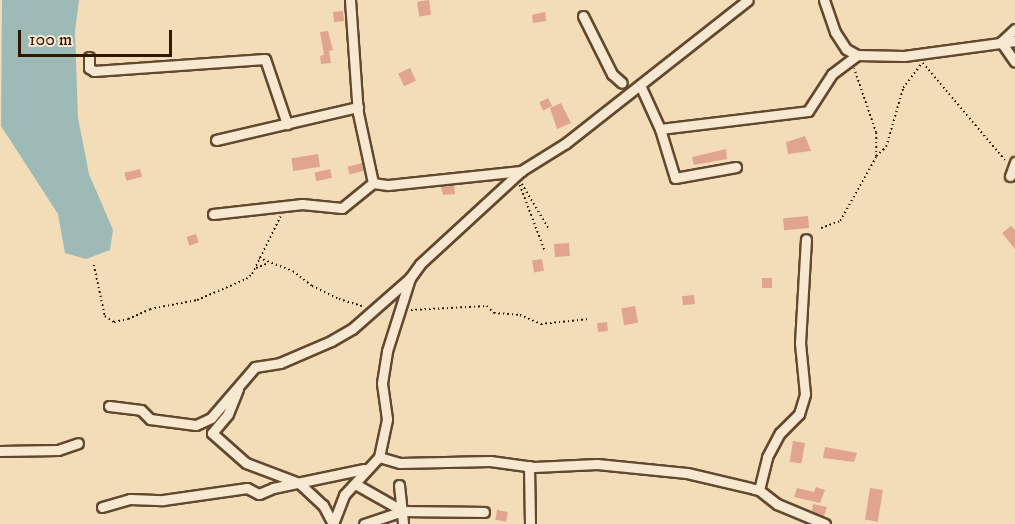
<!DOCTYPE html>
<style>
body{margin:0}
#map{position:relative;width:1015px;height:524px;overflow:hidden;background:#f3ddb8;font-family:"IM FELL DW Pica",serif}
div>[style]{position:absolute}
.water>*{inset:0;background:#9ebab7}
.building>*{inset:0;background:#e1a48f;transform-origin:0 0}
.path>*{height:1.5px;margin-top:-0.75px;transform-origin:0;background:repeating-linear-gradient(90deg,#311600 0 1.5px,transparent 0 4.5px)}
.roads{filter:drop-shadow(2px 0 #62482e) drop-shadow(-2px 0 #62482e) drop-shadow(0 2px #62482e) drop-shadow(0 -2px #62482e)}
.minor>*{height:9px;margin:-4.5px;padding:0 4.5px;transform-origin:4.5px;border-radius:4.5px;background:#f7e9d1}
span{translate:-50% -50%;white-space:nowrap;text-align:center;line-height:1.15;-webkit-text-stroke:5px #f7e9d1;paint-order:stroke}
.scale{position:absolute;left:18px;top:30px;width:154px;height:27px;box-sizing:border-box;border:3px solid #311600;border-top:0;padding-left:8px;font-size:18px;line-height:21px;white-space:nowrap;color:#311600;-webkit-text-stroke:4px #f7e9d1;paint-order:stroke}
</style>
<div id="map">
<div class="water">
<div style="clip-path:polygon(2px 0,79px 0,75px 31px,78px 118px,89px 174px,113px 230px,110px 250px,86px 259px,65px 253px,58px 214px,1px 126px)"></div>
</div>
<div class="building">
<div style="left:429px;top:0;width:15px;height:12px;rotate:82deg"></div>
<div style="left:343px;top:11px;width:10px;height:10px;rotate:84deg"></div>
<div style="clip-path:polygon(545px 12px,546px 21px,533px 23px,532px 15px)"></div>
<div style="clip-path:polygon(328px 31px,333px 50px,329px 51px,331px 63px,321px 64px,320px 56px,324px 55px,320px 32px)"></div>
<div style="left:410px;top:68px;width:14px;height:13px;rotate:65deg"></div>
<div style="left:548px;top:98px;width:9px;height:10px;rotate:63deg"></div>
<div style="clip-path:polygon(561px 103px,571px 123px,557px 129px,550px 108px)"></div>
<div style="clip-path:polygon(805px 136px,811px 151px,788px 154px,786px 142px)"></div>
<div style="clip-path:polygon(726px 149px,727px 159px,694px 165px,692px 157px)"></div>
<div style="left:318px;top:154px;width:13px;height:27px;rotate:81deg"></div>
<div style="left:362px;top:163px;width:8px;height:15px;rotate:76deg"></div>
<div style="left:140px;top:169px;width:8px;height:16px;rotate:76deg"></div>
<div style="left:330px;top:169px;width:9px;height:16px;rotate:77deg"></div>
<div style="clip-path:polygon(454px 185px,455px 194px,443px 195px,441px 187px)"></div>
<div style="left:808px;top:216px;width:12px;height:25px;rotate:85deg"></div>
<div style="clip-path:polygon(1011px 226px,1015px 230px,1015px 249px,1002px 233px)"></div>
<div style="left:196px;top:234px;width:9px;height:10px;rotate:72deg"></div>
<div style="left:569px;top:243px;width:13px;height:15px;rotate:86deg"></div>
<div style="left:542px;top:259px;width:12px;height:10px;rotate:81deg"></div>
<div style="left:762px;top:278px;width:10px;height:10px"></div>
<div style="left:694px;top:295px;width:9px;height:12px;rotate:84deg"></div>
<div style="left:635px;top:306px;width:17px;height:14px;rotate:80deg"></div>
<div style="left:607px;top:322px;width:9px;height:10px;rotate:84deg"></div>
<div style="left:793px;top:441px;width:12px;height:21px;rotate:9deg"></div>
<div style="clip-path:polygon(825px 447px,857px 453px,854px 462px,823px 458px)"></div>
<div style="clip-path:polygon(816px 487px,825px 490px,820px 503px,794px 497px,797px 488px,814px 492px)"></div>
<div style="left:870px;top:488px;width:13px;height:32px;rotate:9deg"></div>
<div style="clip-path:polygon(813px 504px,827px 507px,824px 516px,812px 511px)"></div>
<div style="left:497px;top:510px;width:11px;height:10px;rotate:10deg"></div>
</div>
<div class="path">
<div style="left:923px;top:63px;width:127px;rotate:49.8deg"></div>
<div style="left:876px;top:156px;width:13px;rotate:-42deg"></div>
<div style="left:886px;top:147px;width:61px;rotate:-73.9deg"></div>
<div style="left:903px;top:88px;width:31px;rotate:-53deg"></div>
<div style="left:522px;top:184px;width:52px;rotate:59deg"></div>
<div style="left:520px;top:185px;width:71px;rotate:69.3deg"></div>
<div style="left:821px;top:228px;width:20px;rotate:-20deg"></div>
<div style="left:840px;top:221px;width:73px;rotate:-60.6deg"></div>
<div style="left:876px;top:157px;width:24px;rotate:-90deg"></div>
<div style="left:876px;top:133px;width:68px;rotate:-109deg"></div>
<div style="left:259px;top:258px;width:36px;rotate:21deg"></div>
<div style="left:293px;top:271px;width:24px;rotate:38deg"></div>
<div style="left:312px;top:286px;width:30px;rotate:26deg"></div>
<div style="left:339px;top:299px;width:24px;rotate:17deg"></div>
<div style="left:94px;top:265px;width:52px;rotate:77.8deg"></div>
<div style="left:105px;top:316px;width:11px;rotate:34deg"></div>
<div style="left:114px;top:322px;width:14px;rotate:-12deg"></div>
<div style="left:128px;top:319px;width:24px;rotate:-24deg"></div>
<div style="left:150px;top:309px;width:48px;rotate:-10.8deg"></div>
<div style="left:197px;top:300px;width:53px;rotate:-23.2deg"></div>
<div style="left:246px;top:279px;width:8px;rotate:-40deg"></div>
<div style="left:252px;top:274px;width:64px;rotate:-63.8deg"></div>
<div style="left:256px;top:268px;width:11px;rotate:-22deg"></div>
<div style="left:411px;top:310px;width:76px;rotate:-3deg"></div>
<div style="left:487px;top:306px;width:10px;rotate:45deg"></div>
<div style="left:494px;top:313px;width:26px;rotate:4deg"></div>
<div style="left:520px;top:315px;width:23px;rotate:23deg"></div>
<div style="left:541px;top:324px;width:48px;rotate:-5.9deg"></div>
</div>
<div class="roads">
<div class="minor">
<div style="left:350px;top:0;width:113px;rotate:86deg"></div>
<div style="left:358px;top:113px;width:72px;rotate:77.9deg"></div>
<div style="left:373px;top:183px;width:15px;rotate:8deg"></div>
<div style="left:388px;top:185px;width:134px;rotate:-6deg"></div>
<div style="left:824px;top:0;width:34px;rotate:71deg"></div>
<div style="left:835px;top:32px;width:20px;rotate:57deg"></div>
<div style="left:846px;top:49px;width:13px;rotate:29deg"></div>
<div style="left:857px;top:55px;width:47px;rotate:1.2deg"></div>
<div style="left:904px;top:56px;width:112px;rotate:-7.7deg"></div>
<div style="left:583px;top:16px;width:65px;rotate:63.4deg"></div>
<div style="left:612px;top:74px;width:13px;rotate:42deg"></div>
<div style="left:1001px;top:42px;width:24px;rotate:55deg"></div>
<div style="left:1001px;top:42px;width:19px;rotate:-43deg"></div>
<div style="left:89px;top:57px;width:11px;rotate:90deg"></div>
<div style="left:89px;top:68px;width:6px;rotate:31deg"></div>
<div style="left:94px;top:71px;width:171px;rotate:-4deg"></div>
<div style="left:265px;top:59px;width:69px;rotate:71.3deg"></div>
<div style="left:640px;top:85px;width:48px;rotate:65.6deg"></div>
<div style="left:660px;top:129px;width:51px;rotate:73deg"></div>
<div style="left:675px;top:178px;width:62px;rotate:-10.2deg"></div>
<div style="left:660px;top:129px;width:149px;rotate:-6.9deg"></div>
<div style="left:808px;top:111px;width:44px;rotate:-57deg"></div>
<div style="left:832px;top:74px;width:31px;rotate:-37deg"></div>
<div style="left:216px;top:140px;width:146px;rotate:-13.1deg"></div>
<div style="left:1010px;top:176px;width:15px;rotate:-70deg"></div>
<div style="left:213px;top:214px;width:90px;rotate:-6.4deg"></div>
<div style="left:302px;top:204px;width:40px;rotate:5.7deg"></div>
<div style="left:342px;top:208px;width:40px;rotate:-39deg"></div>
<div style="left:238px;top:389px;width:27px;rotate:112deg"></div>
<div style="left:228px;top:414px;width:25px;rotate:130deg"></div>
<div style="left:212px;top:433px;width:45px;rotate:41.4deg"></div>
<div style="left:246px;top:463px;width:57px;rotate:20.7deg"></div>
<div style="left:299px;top:483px;width:33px;rotate:43deg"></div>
<div style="left:323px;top:505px;width:21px;rotate:62deg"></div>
<div style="left:109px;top:406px;width:32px;rotate:7deg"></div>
<div style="left:141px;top:410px;width:13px;rotate:45deg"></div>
<div style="left:150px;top:419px;width:46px;rotate:7.4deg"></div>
<div style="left:196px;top:425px;width:17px;rotate:-25deg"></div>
<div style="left:211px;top:418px;width:67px;rotate:-49.2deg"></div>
<div style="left:255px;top:367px;width:25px;rotate:-9deg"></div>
<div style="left:280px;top:363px;width:56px;rotate:-23.3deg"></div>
<div style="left:331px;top:341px;width:24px;rotate:-30deg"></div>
<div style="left:352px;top:329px;width:77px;rotate:-41.3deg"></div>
<div style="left:0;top:451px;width:58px;rotate:-1deg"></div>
<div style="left:58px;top:450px;width:21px;rotate:-19deg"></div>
<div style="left:379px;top:457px;width:22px;rotate:16deg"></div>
<div style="left:400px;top:463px;width:90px;rotate:-1.3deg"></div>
<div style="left:490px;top:461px;width:44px;rotate:7.8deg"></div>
<div style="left:534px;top:467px;width:63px;rotate:-2.7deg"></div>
<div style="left:597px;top:464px;width:90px;rotate:5.7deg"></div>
<div style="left:687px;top:473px;width:74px;rotate:13.3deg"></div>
<div style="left:759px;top:490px;width:23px;rotate:38deg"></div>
<div style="left:777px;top:504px;width:52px;rotate:22.6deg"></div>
<div style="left:529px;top:466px;width:58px;rotate:89deg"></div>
<div style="left:357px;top:485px;width:53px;rotate:29.5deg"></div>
<div style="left:399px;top:485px;width:39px;rotate:84deg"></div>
<div style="left:759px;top:490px;width:34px;rotate:-76deg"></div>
<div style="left:767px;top:457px;width:27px;rotate:-62deg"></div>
<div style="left:780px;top:433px;width:27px;rotate:-45deg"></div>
<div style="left:799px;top:414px;width:21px;rotate:-73deg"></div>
<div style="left:805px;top:394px;width:51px;rotate:-95.6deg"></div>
<div style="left:800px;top:343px;width:104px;rotate:-86.7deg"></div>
<div style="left:102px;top:507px;width:29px;rotate:-16deg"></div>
<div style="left:130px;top:499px;width:33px;rotate:2deg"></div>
<div style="left:163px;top:500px;width:85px;rotate:-8.1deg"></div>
<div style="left:247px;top:488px;width:13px;rotate:27deg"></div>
<div style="left:259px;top:494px;width:15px;rotate:-23deg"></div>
<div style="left:273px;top:488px;width:93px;rotate:-11.8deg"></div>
<div style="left:333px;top:524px;width:31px;rotate:-69deg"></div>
<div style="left:344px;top:495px;width:52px;rotate:-47.4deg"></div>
<div style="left:379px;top:457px;width:39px;rotate:-78deg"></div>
<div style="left:387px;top:419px;width:36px;rotate:-98deg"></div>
<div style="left:382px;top:383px;width:32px;rotate:-81deg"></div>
<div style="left:387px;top:351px;width:77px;rotate:-72.5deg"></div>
<div style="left:410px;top:278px;width:17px;rotate:-54deg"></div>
<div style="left:420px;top:264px;width:137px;rotate:-42.6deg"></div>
<div style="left:521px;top:171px;width:53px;rotate:-31.9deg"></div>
<div style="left:566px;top:143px;width:231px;rotate:-38.2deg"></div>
<div style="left:364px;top:524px;width:41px;rotate:-18.4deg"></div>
<div style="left:403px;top:511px;width:81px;rotate:0.7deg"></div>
</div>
</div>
<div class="scale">100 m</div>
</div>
